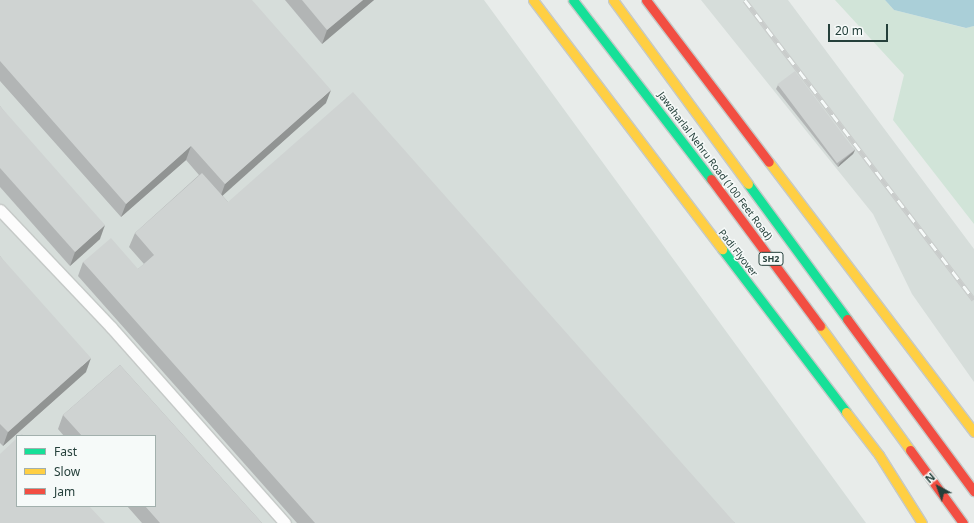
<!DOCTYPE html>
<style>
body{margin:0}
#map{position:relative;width:974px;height:523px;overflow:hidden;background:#e8ecea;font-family:"Noto Sans",sans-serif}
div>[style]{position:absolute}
.built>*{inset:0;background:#d6ddda}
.green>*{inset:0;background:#d1e4d8}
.water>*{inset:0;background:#aacfd8}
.roads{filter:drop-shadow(1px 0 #c5c9c7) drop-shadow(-1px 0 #c5c9c7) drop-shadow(0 1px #c5c9c7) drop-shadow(0 -1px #c5c9c7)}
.lane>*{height:11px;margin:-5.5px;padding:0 5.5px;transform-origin:5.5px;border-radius:5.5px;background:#fcfcfc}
.fast>*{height:9px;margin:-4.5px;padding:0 4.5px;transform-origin:4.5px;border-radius:4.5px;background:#16e098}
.slow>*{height:9px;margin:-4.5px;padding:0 4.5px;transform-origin:4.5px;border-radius:4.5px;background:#ffcf43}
.jam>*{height:9px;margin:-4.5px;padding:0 4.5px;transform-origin:4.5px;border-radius:4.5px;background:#f24e42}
.rail>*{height:4.5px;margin-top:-2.25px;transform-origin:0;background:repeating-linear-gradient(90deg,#f6faf9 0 9px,#c9cccb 0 18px);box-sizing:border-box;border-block:1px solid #c9cccb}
.wall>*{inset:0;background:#b2b5b5}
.shaded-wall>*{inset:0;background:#919493}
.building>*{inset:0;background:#cfd3d2;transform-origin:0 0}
span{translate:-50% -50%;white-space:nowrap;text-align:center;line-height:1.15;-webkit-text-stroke:3px #f6faf9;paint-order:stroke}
.shield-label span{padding:1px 3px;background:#f6faf9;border:1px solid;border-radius:3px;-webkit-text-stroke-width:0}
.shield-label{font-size:9px;color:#25403b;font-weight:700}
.street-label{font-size:10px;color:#25403b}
.legend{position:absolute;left:16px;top:435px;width:140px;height:72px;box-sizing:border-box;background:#f6faf9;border:1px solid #a2b0ad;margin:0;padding:5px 7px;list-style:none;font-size:12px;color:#25403b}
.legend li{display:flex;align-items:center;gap:8px;height:20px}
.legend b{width:20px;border:1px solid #a2b0ad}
.north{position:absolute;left:918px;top:467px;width:40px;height:40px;-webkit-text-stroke:3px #f6faf9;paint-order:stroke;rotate:319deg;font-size:11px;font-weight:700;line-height:16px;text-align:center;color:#25403b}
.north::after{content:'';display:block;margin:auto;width:14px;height:18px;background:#25403b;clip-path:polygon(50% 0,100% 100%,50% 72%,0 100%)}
.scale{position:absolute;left:828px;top:24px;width:60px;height:18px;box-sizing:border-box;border:2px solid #25403b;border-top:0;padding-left:5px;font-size:12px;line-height:14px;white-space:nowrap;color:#25403b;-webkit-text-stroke:3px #f6faf9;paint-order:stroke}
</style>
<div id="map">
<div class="built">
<div style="clip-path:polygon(evenodd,0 0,484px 0,866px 523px,0 523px,0 0,17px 436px,155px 436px,155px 506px,17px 506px,17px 436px)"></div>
<div style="clip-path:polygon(701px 0,788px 0,974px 249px,974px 382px,912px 294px,873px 214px)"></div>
</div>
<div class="green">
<div style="clip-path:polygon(835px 0,885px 0,894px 10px,965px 28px,974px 26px,974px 224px,893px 120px,904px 75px)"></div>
</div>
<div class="water">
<div style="clip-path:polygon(885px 0,974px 0,974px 26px,966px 28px,894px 10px)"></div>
</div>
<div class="roads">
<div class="lane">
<div style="left:0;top:210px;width:161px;rotate:46.5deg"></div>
<div style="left:111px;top:327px;width:262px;rotate:48.4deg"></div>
</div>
<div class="fast">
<div style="left:573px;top:0;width:226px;rotate:52.4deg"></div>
<div style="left:748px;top:184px;width:167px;rotate:53.7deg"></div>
<div style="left:722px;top:249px;width:205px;rotate:52.7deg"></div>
</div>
<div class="slow">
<div style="left:533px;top:0;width:313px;rotate:52.8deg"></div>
<div style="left:613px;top:0;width:228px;rotate:53.7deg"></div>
<div style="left:769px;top:162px;width:339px;rotate:52.8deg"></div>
<div style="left:820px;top:326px;width:153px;rotate:54deg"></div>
<div style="left:846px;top:412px;width:54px;rotate:52.5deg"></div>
<div style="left:879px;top:455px;width:80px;rotate:57.7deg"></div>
</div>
<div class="jam">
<div style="left:646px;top:0;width:203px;rotate:52.8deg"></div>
<div style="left:711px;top:179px;width:183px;rotate:53.4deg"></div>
<div style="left:847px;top:319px;width:214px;rotate:53.6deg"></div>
<div style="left:910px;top:450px;width:90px;rotate:54deg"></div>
</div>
</div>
<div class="rail">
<div style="left:745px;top:0;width:377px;rotate:52.6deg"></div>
</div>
<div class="wall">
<div style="clip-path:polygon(0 0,326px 103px,222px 195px,228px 202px,735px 523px,297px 523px,78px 276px,83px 262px,138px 269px,144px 264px,129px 247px,135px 233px,199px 175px,186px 160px,121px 217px,0 81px)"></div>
<div style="clip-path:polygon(285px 0,374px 0,322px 44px)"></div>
<div style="clip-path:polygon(778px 85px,855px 150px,853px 154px,838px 167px,776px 89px)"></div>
<div style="clip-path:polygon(0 106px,100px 239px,70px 266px,0 187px)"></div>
<div style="clip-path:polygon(0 256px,86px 372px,3px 446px,0 443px)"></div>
<div style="clip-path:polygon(120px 365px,262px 523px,142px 523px,127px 506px,155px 506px,155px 436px,64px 436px,58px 429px,63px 415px)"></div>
</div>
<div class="shaded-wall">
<div style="clip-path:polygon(363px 0,374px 0,322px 44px,327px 30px)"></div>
<div style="clip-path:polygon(331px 90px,326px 103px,220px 198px,225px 184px)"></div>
<div style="clip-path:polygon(191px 146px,186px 160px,121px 217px,126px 204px)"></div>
<div style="clip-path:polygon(855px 150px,853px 154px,838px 167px,840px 163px)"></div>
<div style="clip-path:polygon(105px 225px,100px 239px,70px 266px,75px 252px)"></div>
<div style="clip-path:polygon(91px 358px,86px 372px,3px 446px,8px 432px)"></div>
</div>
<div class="building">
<div style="clip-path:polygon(0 0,252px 0,331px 90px,225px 184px,191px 146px,126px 204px,0 61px)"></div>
<div style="clip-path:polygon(302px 0,363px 0,327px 30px)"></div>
<div style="left:795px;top:71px;width:99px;height:22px;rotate:53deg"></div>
<div style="clip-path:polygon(353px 92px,735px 523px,315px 523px,83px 262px,111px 238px,138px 269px,154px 255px,135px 233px,202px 173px,228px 202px)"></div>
<div style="clip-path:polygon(0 106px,105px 225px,75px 252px,0 168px)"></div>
<div style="clip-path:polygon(0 256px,91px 358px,8px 432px,0 424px)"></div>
<div style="clip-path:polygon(120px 365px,262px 523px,160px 523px,145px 506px,155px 506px,155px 436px,82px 436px,63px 415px)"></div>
<div style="clip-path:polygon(22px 434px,24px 436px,19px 436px)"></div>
<div style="clip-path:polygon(17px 438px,17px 506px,89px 506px,105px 523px,0 523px,0 454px)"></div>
</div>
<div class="shield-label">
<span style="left:771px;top:259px">SH2</span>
</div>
<div class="street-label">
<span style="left:715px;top:166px;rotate:53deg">Jawaharlal Nehru Road (100 Feet Road)</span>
<span style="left:738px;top:253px;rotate:52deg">Padi Flyover</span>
</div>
<ul class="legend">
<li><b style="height:5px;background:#16e098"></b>Fast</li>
<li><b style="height:5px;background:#ffcf43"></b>Slow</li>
<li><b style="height:5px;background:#f24e42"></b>Jam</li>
</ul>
<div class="north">N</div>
<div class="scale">20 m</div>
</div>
